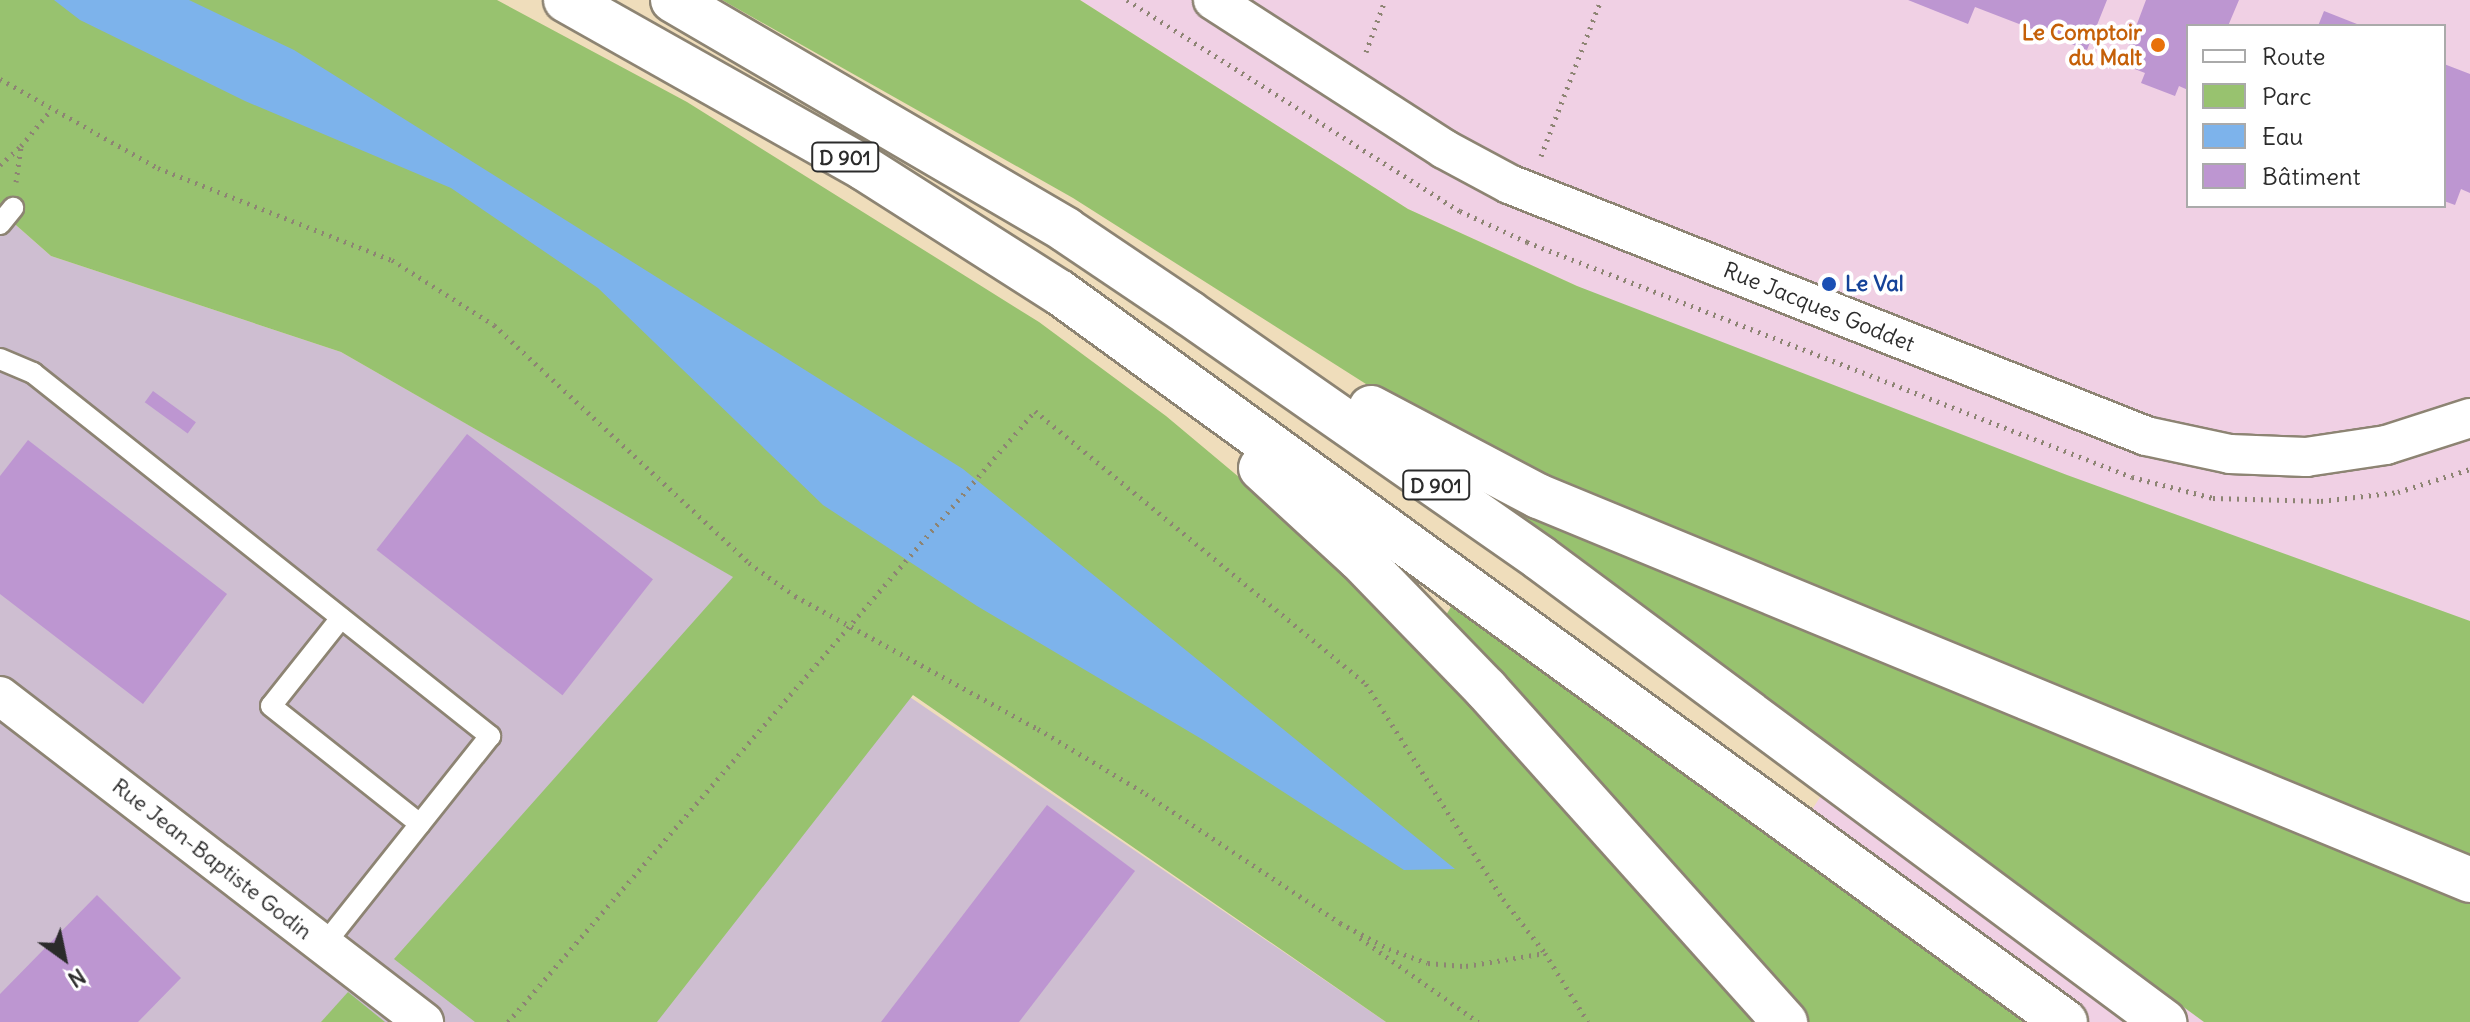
<!DOCTYPE html>
<meta charset="utf-8">
<style>
body{margin:0}
#map{position:relative;width:2470px;height:1022px;overflow:hidden;background:#efddbb;font-family:Delius,sans-serif}
div>[style]{position:absolute}
.built>*{inset:0;background:#f0d0e4}
.industrial>*{inset:0;background:#cebed1}
.green>*{inset:0;background:#98c26f}
.water>*{inset:0;background:#7db3eb}
.building>*{inset:0;background:#bd96d1;transform-origin:0 0}
.path>*{height:5px;margin-top:-2.5px;transform-origin:0;background:repeating-linear-gradient(90deg,#8d8473 0 2px,transparent 0 8px)}
.roads{filter:drop-shadow(2px 0 #8d8473) drop-shadow(-2px 0 #8d8473) drop-shadow(0 2px #8d8473) drop-shadow(0 -2px #8d8473)}
.lane>*{height:20px;margin:-10px;padding:0 10px;transform-origin:10px;border-radius:10px;background:#fff}
.street>*{height:38px;margin:-19px;padding:0 19px;transform-origin:19px;border-radius:19px;background:#fff}
.primary>*{height:44px;margin:-22px;padding:0 22px;transform-origin:22px;border-radius:22px;background:#fff}
.dots>*{width:22px;height:22px;translate:-50% -50%;box-sizing:border-box;border:4px solid #fff;border-radius:50%}
span{translate:-50% -50%;white-space:nowrap;text-align:center;line-height:1.15;-webkit-text-stroke:8px #fff;paint-order:stroke}
.shield-label span{padding:2px 6px;background:#fff;border:2px solid;border-radius:6px;-webkit-text-stroke-width:0}
.shield-label{font-size:20px;color:#2b2b2b;font-weight:700}
.food-label{font-size:22px;color:#c56008;font-weight:700}
.right{translate:-100% -50%;text-align:right}
.transit-label{font-size:22px;color:#164399;font-weight:700}
.left{translate:0 -50%;text-align:left}
.street-label{font-size:22px;color:#2b2b2b}
.legend{position:absolute;left:2186px;top:24px;width:260px;height:184px;box-sizing:border-box;background:#fff;border:2px solid #aaa;margin:0;padding:10px 14px;list-style:none;font-size:24px;color:#2b2b2b}
.legend li{display:flex;align-items:center;gap:16px;height:40px}
.legend b{width:40px;border:2px solid #aaa}
.north{position:absolute;left:24px;top:918px;width:80px;height:80px;-webkit-text-stroke:6px #fff;paint-order:stroke;rotate:147deg;font-size:22px;font-weight:700;line-height:32px;text-align:center;color:#2b2b2b}
.north::after{content:'';display:block;margin:auto;width:28px;height:36px;background:#2b2b2b;clip-path:polygon(50% 0,100% 100%,50% 72%,0 100%)}
</style>
<div id="map">
<div class="built">
<div style="clip-path:polygon(evenodd,1080px 0,2470px 0,2470px 1022px,1674px 1022px,2021px 488px,1408px 209px,1080px 0,2188px 26px,2444px 26px,2444px 206px,2188px 206px,2188px 26px)"></div>
</div>
<div class="industrial">
<div style="clip-path:polygon(0 211px,51px 256px,341px 352px,734px 577px,1386px 1022px,0 1022px)"></div>
</div>
<div class="green">
<div style="clip-path:polygon(0 0,497px 0,687px 102px,1039px 322px,1166px 416px,1314px 540px,1405px 618px,1761px 1022px,1386px 1022px,913px 695px,657px 1022px,475px 1022px,394px 959px,733px 577px,341px 352px,51px 256px,0 211px)"></div>
<div style="clip-path:polygon(722px 0,1080px 0,1408px 209px,1577px 286px,2067px 475px,2470px 621px,2470px 859px,1462px 445px,1073px 198px)"></div>
<div style="clip-path:polygon(1475px 489px,2470px 895px,2470px 1022px,2204px 1022px)"></div>
<div style="clip-path:polygon(1454px 602px,2023px 1022px,1807px 1022px,1443px 620px)"></div>
<div style="clip-path:polygon(348px 992px,385px 1022px,321px 1022px)"></div>
</div>
<div class="water">
<div style="clip-path:polygon(54px 0,189px 0,294px 50px,963px 469px,1455px 869px,1404px 870px,1205px 741px,977px 606px,823px 505px,598px 288px,451px 188px,245px 101px,80px 20px)"></div>
</div>
<div class="building">
<div style="clip-path:polygon(1908px 0,2107px 0,2087px 50px,1975px 7px,1968px 24px)"></div>
<div style="clip-path:polygon(2146px 0,2239px 0,2228px 26px,2188px 26px,2188px 90px,2179px 86px,2175px 96px,2141px 83px,2145px 73px,2122px 64px)"></div>
<div style="clip-path:polygon(2324px 11px,2362px 26px,2318px 26px)"></div>
<div style="clip-path:polygon(2444px 64px,2470px 74px,2470px 193px,2461px 189px,2455px 205px,2444px 201px)"></div>
<div style="left:153px;top:391px;width:53px;height:14px;rotate:36deg"></div>
<div style="left:467px;top:434px;width:236px;height:147px;rotate:38deg"></div>
<div style="clip-path:polygon(28px 440px,227px 594px,143px 704px,0 594px,0 476px)"></div>
<div style="clip-path:polygon(1047px 805px,1135px 871px,1019px 1022px,881px 1022px)"></div>
<div style="clip-path:polygon(97px 895px,181px 978px,138px 1022px,0 1022px,0 994px)"></div>
</div>
<div class="path">
<div style="left:1127px;top:0;width:394px;rotate:32.4deg"></div>
<div style="left:1460px;top:211px;width:74px;rotate:24.8deg"></div>
<div style="left:1527px;top:242px;width:649px;rotate:21.23deg"></div>
<div style="left:2132px;top:477px;width:84px;rotate:14.5deg"></div>
<div style="left:2213px;top:498px;width:108px;rotate:1.6deg"></div>
<div style="left:2321px;top:501px;width:78px;rotate:-6.7deg"></div>
<div style="left:2398px;top:492px;width:76px;rotate:-17.7deg"></div>
<div style="left:1366px;top:52px;width:55px;rotate:-69.9deg"></div>
<div style="left:0;top:79px;width:181px;rotate:29.4deg"></div>
<div style="left:158px;top:168px;width:251px;rotate:21.5deg"></div>
<div style="left:392px;top:260px;width:121px;rotate:32.5deg"></div>
<div style="left:494px;top:325px;width:349px;rotate:43deg"></div>
<div style="left:749px;top:563px;width:57px;rotate:35.7deg"></div>
<div style="left:795px;top:596px;width:277px;rotate:28.7deg"></div>
<div style="left:1038px;top:729px;width:126px;rotate:31deg"></div>
<div style="left:1146px;top:794px;width:233px;rotate:33.6deg"></div>
<div style="left:1340px;top:923px;width:55px;rotate:28deg"></div>
<div style="left:1389px;top:949px;width:41px;rotate:19.7deg"></div>
<div style="left:1428px;top:963px;width:38px;rotate:5deg"></div>
<div style="left:1466px;top:966px;width:80px;rotate:-9.3deg"></div>
<div style="left:1545px;top:953px;width:81px;rotate:58.1deg"></div>
<div style="left:1541px;top:156px;width:167px;rotate:-69deg"></div>
<div style="left:0;top:165px;width:27px;rotate:-42deg"></div>
<div style="left:16px;top:182px;width:36px;rotate:-82deg"></div>
<div style="left:21px;top:146px;width:47px;rotate:-50.2deg"></div>
<div style="left:1360px;top:938px;width:145px;rotate:35.4deg"></div>
<div style="left:508px;top:1022px;width:807px;rotate:-49.22deg"></div>
<div style="left:1035px;top:411px;width:429px;rotate:39.5deg"></div>
<div style="left:1366px;top:684px;width:255px;rotate:57.5deg"></div>
<div style="left:1503px;top:899px;width:68px;rotate:52.1deg"></div>
</div>
<div class="roads">
<div class="lane">
<div style="left:0;top:224px;width:21px;rotate:-51deg"></div>
<div style="left:0;top:359px;width:36px;rotate:23deg"></div>
<div style="left:33px;top:373px;width:584px;rotate:38.46deg"></div>
<div style="left:490px;top:736px;width:267px;rotate:128.5deg"></div>
<div style="left:341px;top:618px;width:112px;rotate:128.5deg"></div>
<div style="left:271px;top:706px;width:190px;rotate:38.4deg"></div>
</div>
<div class="street">
<div style="left:1213px;top:0;width:275px;rotate:32.8deg"></div>
<div style="left:1444px;top:149px;width:74px;rotate:28.3deg"></div>
<div style="left:1509px;top:184px;width:685px;rotate:21.58deg"></div>
<div style="left:2146px;top:436px;width:86px;rotate:12.1deg"></div>
<div style="left:2230px;top:454px;width:76px;rotate:2.3deg"></div>
<div style="left:2306px;top:457px;width:81px;rotate:-8.5deg"></div>
<div style="left:2386px;top:445px;width:88px;rotate:-17.8deg"></div>
<div style="left:0;top:696px;width:535px;rotate:37.56deg"></div>
</div>
<div class="primary">
<div style="left:566px;top:0;width:342px;rotate:29.4deg"></div>
<div style="left:864px;top:168px;width:231px;rotate:32.5deg"></div>
<div style="left:1059px;top:292px;width:1243px;rotate:35.97deg"></div>
<div style="left:673px;top:0;width:455px;rotate:30.3deg"></div>
<div style="left:1066px;top:230px;width:148px;rotate:34deg"></div>
<div style="left:1189px;top:313px;width:428px;rotate:34.9deg"></div>
<div style="left:1540px;top:558px;width:778px;rotate:36.63deg"></div>
<div style="left:1371px;top:408px;width:189px;rotate:27.8deg"></div>
<div style="left:1538px;top:496px;width:1008px;rotate:22.39deg"></div>
<div style="left:1261px;top:468px;width:134px;rotate:42.6deg"></div>
<div style="left:1360px;top:559px;width:181px;rotate:45.9deg"></div>
<div style="left:1486px;top:689px;width:448px;rotate:48.1deg"></div>
</div>
</div>
<div class="dots">
<div style="left:2158px;top:45px;background:#e8710a"></div>
<div style="left:1829px;top:284px;background:#1a4fb4"></div>
</div>
<div class="shield-label">
<span style="left:845px;top:157px">D 901</span>
<span style="left:1436px;top:485px">D 901</span>
</div>
<div class="food-label">
<span class="right" style="left:2142px;top:45px">Le Comptoir<br>du Malt</span>
</div>
<div class="transit-label">
<span class="left" style="left:1845px;top:284px">Le Val</span>
</div>
<div class="street-label">
<span style="left:1819px;top:307px;rotate:22deg">Rue Jacques Goddet</span>
<span style="left:212px;top:859px;rotate:38deg">Rue Jean-Baptiste Godin</span>
</div>
<ul class="legend">
<li><b style="height:10px;background:#fff"></b>Route</li>
<li><b style="height:22px;background:#98c26f"></b>Parc</li>
<li><b style="height:22px;background:#7db3eb"></b>Eau</li>
<li><b style="height:22px;background:#bd96d1"></b>Bâtiment</li>
</ul>
<div class="north">N</div>
</div>
